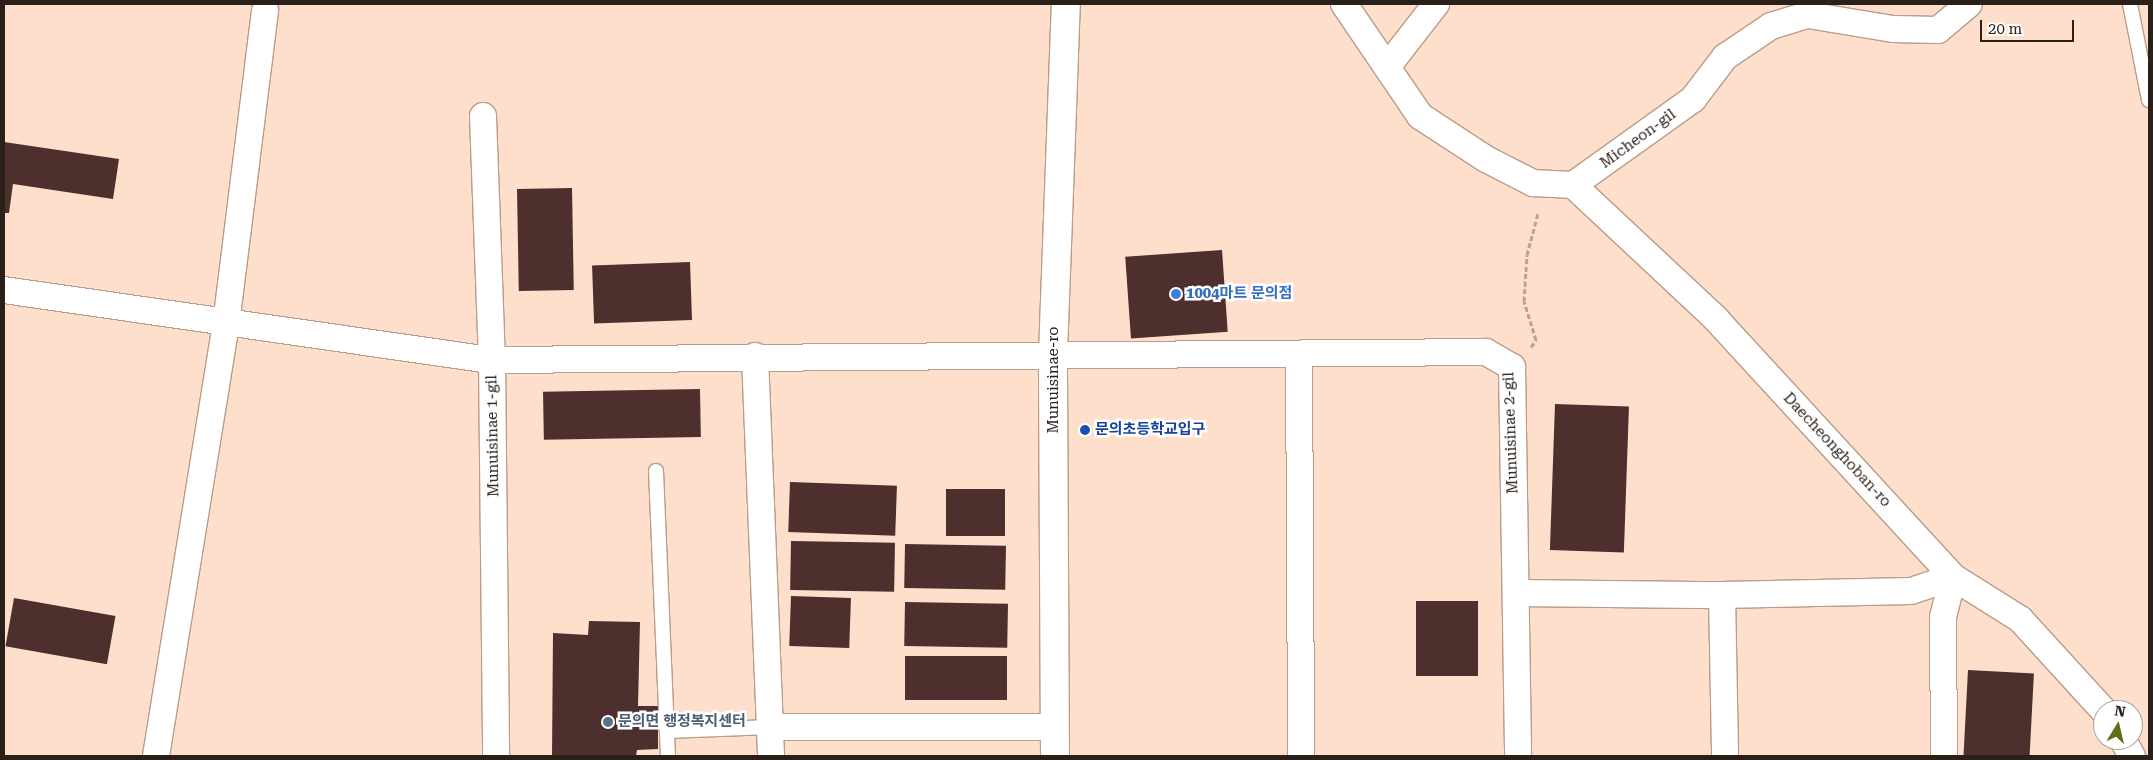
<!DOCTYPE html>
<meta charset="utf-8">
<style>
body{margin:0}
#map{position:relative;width:2153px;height:760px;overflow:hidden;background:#fedfcb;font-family:"Roboto Serif","Noto Sans KR",serif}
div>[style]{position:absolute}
.building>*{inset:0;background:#4d2f2e;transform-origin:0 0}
.path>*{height:3px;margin-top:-1.5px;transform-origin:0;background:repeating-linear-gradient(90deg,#bba393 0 5px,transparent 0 7.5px)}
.roads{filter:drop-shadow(1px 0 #b99c89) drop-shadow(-1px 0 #b99c89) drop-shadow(0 1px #b99c89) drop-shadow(0 -1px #b99c89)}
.service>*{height:14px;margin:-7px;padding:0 7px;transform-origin:7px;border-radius:7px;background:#fff}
.minor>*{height:26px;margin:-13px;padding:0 13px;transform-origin:13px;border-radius:13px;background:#fff}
.tertiary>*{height:28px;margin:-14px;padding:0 14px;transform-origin:14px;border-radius:14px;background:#fff}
.dots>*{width:14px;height:14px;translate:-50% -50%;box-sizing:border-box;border:2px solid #fff;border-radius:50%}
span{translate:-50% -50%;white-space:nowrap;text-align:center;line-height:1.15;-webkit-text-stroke:5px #fff;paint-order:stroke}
.street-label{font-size:15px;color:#2b2019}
.shop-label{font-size:15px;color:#366cbe;font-weight:700}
.left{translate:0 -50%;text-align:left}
.transit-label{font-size:15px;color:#164399;font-weight:700}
.service-label{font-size:15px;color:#4e5e75;font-weight:700}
.frame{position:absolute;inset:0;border:5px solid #2b2019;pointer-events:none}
.north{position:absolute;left:2093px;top:700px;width:50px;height:50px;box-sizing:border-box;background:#fff;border:1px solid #aaa6a3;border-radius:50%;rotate:9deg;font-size:14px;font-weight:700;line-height:20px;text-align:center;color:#2b2019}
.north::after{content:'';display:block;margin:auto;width:18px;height:22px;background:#626e16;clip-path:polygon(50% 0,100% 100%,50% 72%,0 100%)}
.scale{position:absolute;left:1980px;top:20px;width:94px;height:22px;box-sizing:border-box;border:2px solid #2b2019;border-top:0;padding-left:6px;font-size:15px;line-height:18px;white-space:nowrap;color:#2b2019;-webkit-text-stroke:4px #fff;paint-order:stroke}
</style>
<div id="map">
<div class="building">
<div style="clip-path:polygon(4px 142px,119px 159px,113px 199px,13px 184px,9px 213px,4px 213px)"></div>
<div style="left:572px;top:188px;width:102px;height:55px;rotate:89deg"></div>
<div style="left:1222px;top:250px;width:82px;height:97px;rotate:86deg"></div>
<div style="left:690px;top:262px;width:58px;height:98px;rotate:88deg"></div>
<div style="left:700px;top:389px;width:48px;height:157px;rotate:89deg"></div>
<div style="left:1555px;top:404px;width:74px;height:146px;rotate:2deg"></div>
<div style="left:790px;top:482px;width:107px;height:50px;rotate:2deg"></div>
<div style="left:946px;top:489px;width:59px;height:47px"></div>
<div style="left:791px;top:541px;width:104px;height:49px;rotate:1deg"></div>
<div style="left:905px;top:544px;width:101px;height:44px;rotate:1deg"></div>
<div style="left:791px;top:596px;width:60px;height:50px;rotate:2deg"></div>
<div style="left:14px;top:598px;width:103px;height:49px;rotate:10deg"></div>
<div style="left:1416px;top:601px;width:62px;height:75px"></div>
<div style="left:905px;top:602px;width:103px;height:44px;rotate:1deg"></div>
<div style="clip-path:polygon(589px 621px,640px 622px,638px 706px,658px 706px,658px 749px,637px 750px,636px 756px,552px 756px,553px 633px,588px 635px)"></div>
<div style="left:905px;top:656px;width:102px;height:44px"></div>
<div style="left:1968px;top:670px;width:66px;height:86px;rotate:3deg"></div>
</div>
<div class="path">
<div style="left:1531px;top:347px;width:9px;rotate:-54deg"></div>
<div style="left:1536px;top:340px;width:41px;rotate:-107.1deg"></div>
<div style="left:1524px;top:301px;width:46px;rotate:-86.3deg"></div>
<div style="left:1527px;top:255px;width:43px;rotate:-75.3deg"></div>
</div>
<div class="roads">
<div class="service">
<div style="left:2130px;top:4px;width:98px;rotate:78.8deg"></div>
<div style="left:656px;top:471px;width:285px;rotate:87.6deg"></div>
<div style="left:668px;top:731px;width:103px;rotate:-2.2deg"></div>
</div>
<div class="minor">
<div style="left:1344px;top:4px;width:135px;rotate:55.8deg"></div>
<div style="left:1420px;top:116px;width:79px;rotate:33.1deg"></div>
<div style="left:1486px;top:159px;width:53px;rotate:27.1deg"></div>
<div style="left:1533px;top:183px;width:40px;rotate:2.9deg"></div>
<div style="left:1573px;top:185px;width:148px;rotate:-35.6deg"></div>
<div style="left:1693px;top:99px;width:53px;rotate:-52.7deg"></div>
<div style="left:1725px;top:57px;width:55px;rotate:-34deg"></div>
<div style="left:1771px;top:26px;width:39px;rotate:-17deg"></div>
<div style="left:1808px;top:15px;width:86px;rotate:9.4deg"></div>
<div style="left:1893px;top:29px;width:45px;rotate:1.3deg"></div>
<div style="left:1938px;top:30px;width:40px;rotate:-40deg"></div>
<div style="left:1387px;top:67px;width:80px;rotate:-52.1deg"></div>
<div style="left:483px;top:116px;width:244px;rotate:87.9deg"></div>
<div style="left:492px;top:360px;width:396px;rotate:89.4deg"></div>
<div style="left:1573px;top:185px;width:196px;rotate:43.1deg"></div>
<div style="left:1716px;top:319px;width:350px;rotate:47.4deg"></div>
<div style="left:1953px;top:577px;width:79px;rotate:32.1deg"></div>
<div style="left:2020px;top:619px;width:123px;rotate:47.6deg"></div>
<div style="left:4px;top:290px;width:493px;rotate:8.2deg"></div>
<div style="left:492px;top:360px;width:994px;rotate:-0.46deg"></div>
<div style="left:1486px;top:352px;width:30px;rotate:30deg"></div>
<div style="left:1512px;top:367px;width:389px;rotate:89.1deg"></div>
<div style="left:1299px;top:354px;width:402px;rotate:89.7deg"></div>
<div style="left:755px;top:356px;width:400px;rotate:87.7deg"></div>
<div style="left:1516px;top:593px;width:206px;rotate:0.6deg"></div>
<div style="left:1722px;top:595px;width:189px;rotate:-1.2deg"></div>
<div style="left:1911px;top:591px;width:44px;rotate:-18.4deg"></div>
<div style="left:1953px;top:577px;width:41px;rotate:104deg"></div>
<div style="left:1943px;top:617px;width:139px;rotate:89.6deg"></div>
<div style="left:1722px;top:595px;width:161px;rotate:88.9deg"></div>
<div style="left:771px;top:727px;width:284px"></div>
<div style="left:2123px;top:740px;width:18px;rotate:61deg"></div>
<div style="left:156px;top:756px;width:438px;rotate:-80.8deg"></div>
<div style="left:226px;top:324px;width:316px;rotate:-82.9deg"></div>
</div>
<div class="tertiary">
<div style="left:1055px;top:756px;width:402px;rotate:-90.3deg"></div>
<div style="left:1053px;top:354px;width:350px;rotate:-87.9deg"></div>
</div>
</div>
<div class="dots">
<div style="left:1176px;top:294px;background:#3f7fe0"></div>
<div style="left:1085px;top:430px;background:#1a4fb4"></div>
<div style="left:608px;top:722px;background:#5c6f8a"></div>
</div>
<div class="street-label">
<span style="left:1638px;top:139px;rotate:-36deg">Micheon-gil</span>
<span style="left:1054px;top:380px;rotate:-90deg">Munuisinae-ro</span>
<span style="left:1511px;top:433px;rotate:-92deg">Munuisinae 2-gil</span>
<span style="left:493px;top:436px;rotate:-91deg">Munuisinae 1-gil</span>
<span style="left:1837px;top:450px;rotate:47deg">Daecheonghoban-ro</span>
</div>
<div class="shop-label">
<span class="left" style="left:1186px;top:294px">1004마트 문의점</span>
</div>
<div class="transit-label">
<span class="left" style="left:1095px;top:430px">문의초등학교입구</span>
</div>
<div class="service-label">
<span class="left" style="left:618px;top:722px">문의면 행정복지센터</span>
</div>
<div class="frame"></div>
<div class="north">N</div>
<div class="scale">20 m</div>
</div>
